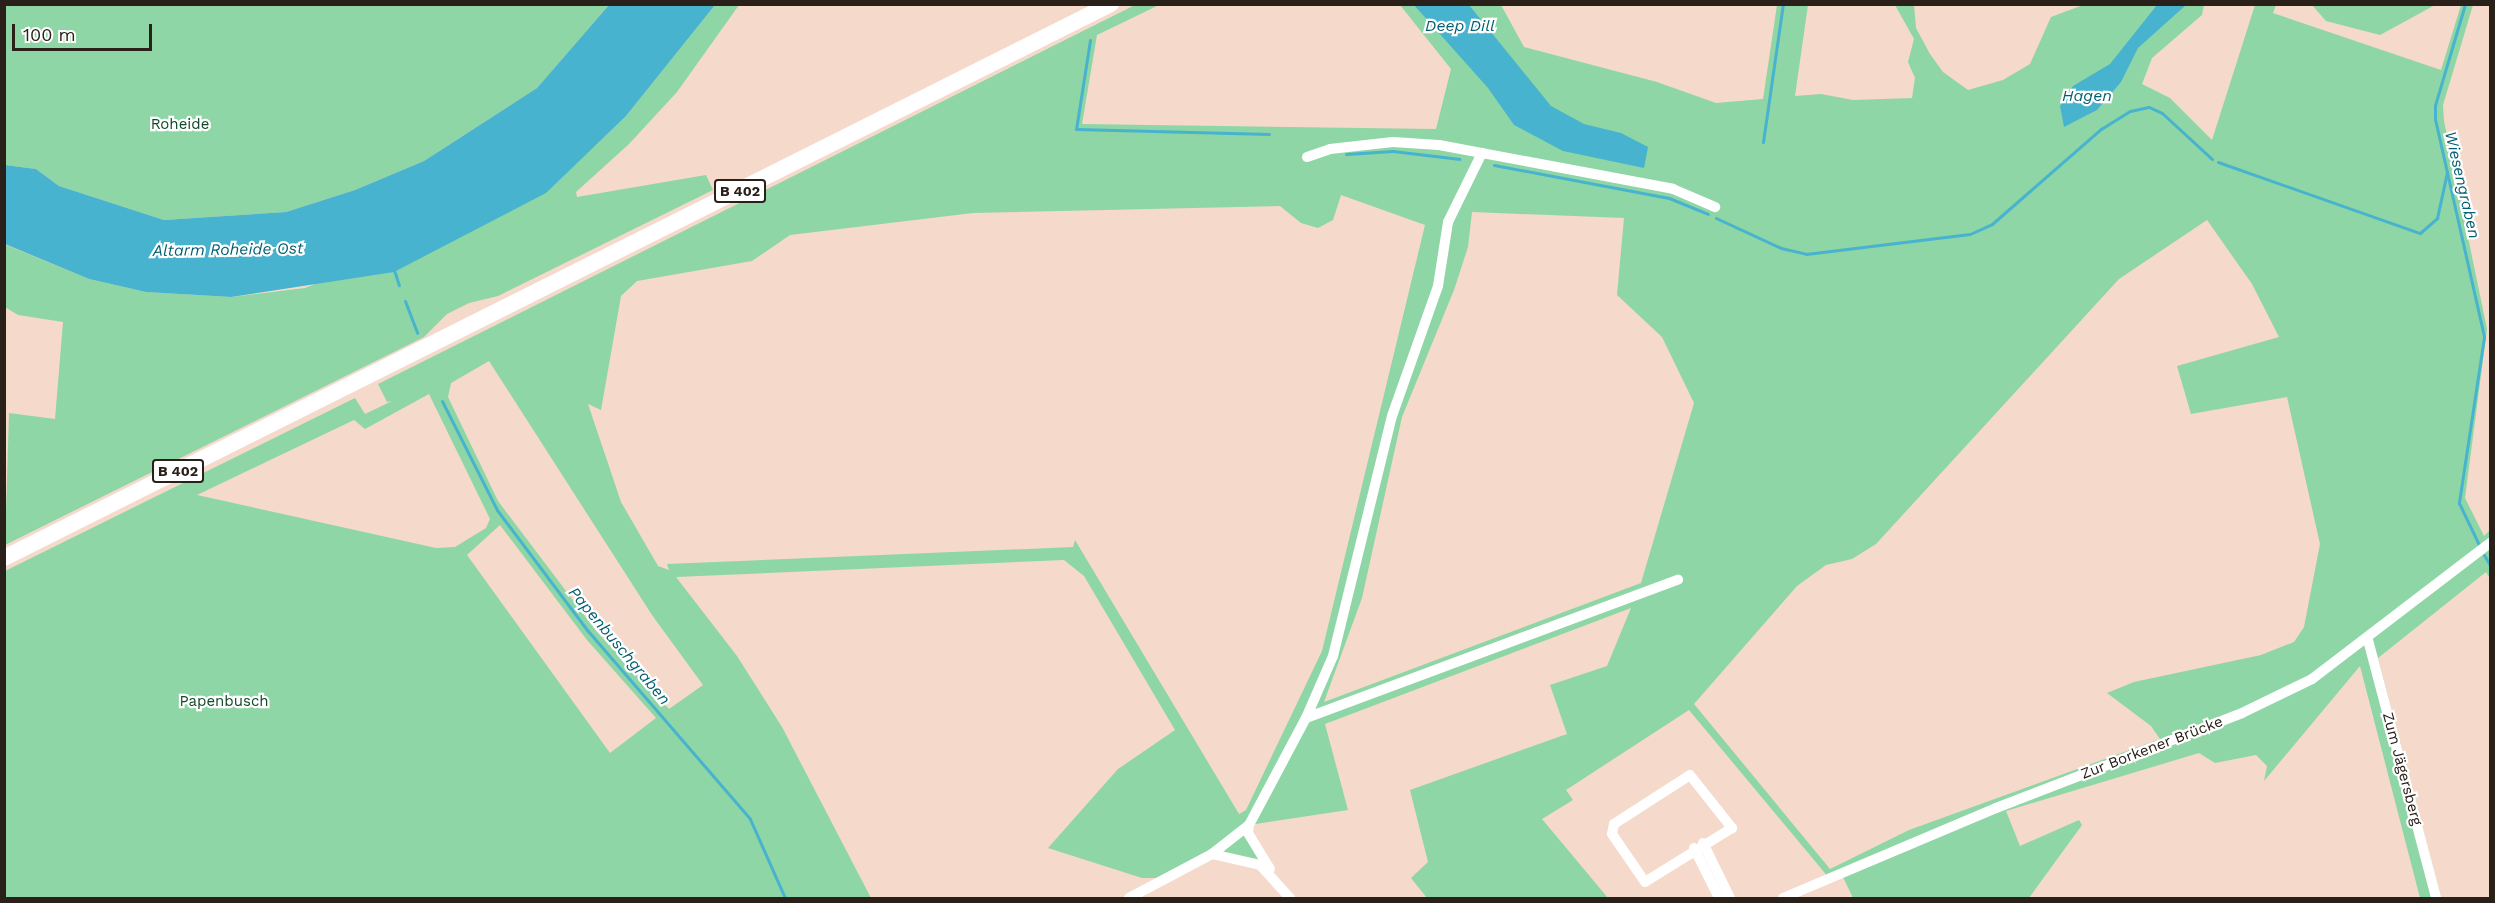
<!DOCTYPE html>
<meta charset="utf-8">
<style>
body{margin:0}
#map{position:relative;width:2495px;height:903px;overflow:hidden;background:#f5d9ca;font-family:"Work Sans",sans-serif}
div>[style]{position:absolute}
.green>*{inset:0;background:#8ed6a5}
.water>*{inset:0;background:#48b3ce}
.stream>*{height:3px;margin:-1.5px;padding:0 1.5px;transform-origin:1.5px;border-radius:1.5px;background:#48b3ce}
.minor>*{height:10px;margin:-5px;padding:0 5px;transform-origin:5px;border-radius:5px;background:#fff}
.primary>*{height:16px;margin:-8px;padding:0 8px;transform-origin:8px;border-radius:8px;background:#fff}
span{translate:-50% -50%;white-space:nowrap;text-align:center;line-height:1.15;-webkit-text-stroke:4.5px #fff;paint-order:stroke}
.shield-label span{padding:2px 4px;background:#fff;border:2px solid;border-radius:4px;-webkit-text-stroke-width:0}
.shield-label{font-size:14px;color:#2a201a;font-weight:700}
.park-label{font-size:15px;color:#0f4828}
.street-label{font-size:15px;color:#2a201a}
.water-label{font-size:16px;color:#005f71;font-style:italic}
.frame{position:absolute;inset:0;border:6px solid #2a201a;pointer-events:none}
.scale{position:absolute;left:12px;top:24px;width:140px;height:27px;box-sizing:border-box;border:3px solid #2a201a;border-top:0;padding-left:8px;font-size:18px;line-height:21px;white-space:nowrap;color:#2a201a;-webkit-text-stroke:4px #fff;paint-order:stroke}
</style>
<div id="map">
<div class="green">
<div style="clip-path:polygon(4px 5px,609px 5px,537px 88px,424px 161px,355px 190px,286px 212px,164px 220px,59px 186px,36px 169px,5px 165px)"></div>
<div style="clip-path:polygon(715px 5px,739px 5px,677px 92px,629px 144px,576px 192px,577px 197px,706px 175px,713px 190px,498px 296px,469px 303px,447px 314px,424px 337px,5px 545px,9px 413px,55px 419px,63px 322px,18px 315px,5px 307px,4px 244px,89px 279px,146px 292px,231px 297px,305px 288px,545px 193px,626px 116px)"></div>
<div style="clip-path:polygon(evenodd,1135px 5px,1159px 5px,1097px 35px,1082px 124px,1436px 129px,1451px 69px,1400px 5px,1501px 5px,1524px 47px,1657px 82px,1716px 103px,1763px 99px,1777px 5px,1808px 5px,1795px 96px,1821px 94px,1853px 100px,1912px 98px,1915px 78px,1908px 62px,1914px 39px,1895px 5px,1914px 5px,1916px 28px,1930px 54px,1943px 72px,1968px 90px,2003px 80px,2030px 64px,2051px 17px,2083px 5px,2204px 5px,2202px 15px,2152px 58px,2142px 84px,2170px 98px,2212px 140px,2255px 5px,2276px 5px,2273px 13px,2441px 70px,2461px 5px,2473px 5px,2443px 105px,2444px 121px,2487px 329px,2465px 498px,2484px 536px,2490px 530px,2490px 578px,2486px 572px,2378px 658px,2441px 898px,2420px 898px,2360px 666px,2264px 781px,2267px 766px,2256px 755px,2215px 763px,2199px 753px,2006px 811px,2020px 846px,2079px 820px,2082px 825px,2029px 898px,1853px 898px,1841px 873px,1829px 878px,1689px 710px,1566px 790px,1573px 800px,1542px 819px,1608px 898px,1427px 898px,1411px 878px,1428px 862px,1410px 790px,1567px 734px,1550px 685px,1607px 666px,1631px 608px,1325px 724px,1348px 810px,1249px 825px,1260px 865px,1212px 854px,1161px 878px,1142px 878px,1048px 848px,1118px 769px,1175px 730px,1084px 576px,1064px 560px,676px 577px,737px 656px,782px 727px,871px 898px,5px 898px,5px 571px,355px 398px,365px 414px,392px 401px,387px 402px,378px 384px,1135px 5px,1341px 195px,1425px 225px,1322px 651px,1246px 810px,1239px 814px,1075px 540px,1073px 547px,667px 564px,669px 570px,658px 566px,621px 502px,588px 404px,601px 410px,621px 296px,637px 281px,752px 261px,790px 235px,973px 213px,1280px 206px,1301px 223px,1318px 228px,1333px 220px,1341px 195px,1135px 5px,1472px 212px,1624px 218px,1617px 295px,1662px 337px,1694px 403px,1641px 583px,1324px 702px,1362px 598px,1402px 417px,1454px 290px,1468px 247px,1472px 212px,1135px 5px,2207px 220px,2252px 284px,2279px 337px,2177px 366px,2191px 414px,2287px 397px,2320px 544px,2304px 627px,2294px 642px,2261px 655px,2134px 682px,2107px 693px,2151px 726px,2160px 739px,1909px 830px,1830px 869px,1694px 704px,1797px 586px,1826px 565px,1852px 559px,1876px 544px,2119px 279px,2207px 220px,1135px 5px,489px 361px,652px 615px,703px 685px,669px 709px,597px 632px,498px 501px,448px 397px,451px 383px,489px 361px,1135px 5px,429px 394px,490px 519px,486px 528px,455px 547px,436px 548px,197px 495px,354px 420px,365px 429px,429px 394px,1135px 5px,500px 525px,587px 640px,656px 718px,610px 753px,467px 555px,500px 525px)"></div>
<div style="clip-path:polygon(2312px 5px,2435px 5px,2380px 35px,2326px 21px)"></div>
</div>
<div class="water">
<div style="clip-path:polygon(609px 5px,715px 5px,626px 116px,546px 193px,394px 272px,231px 297px,146px 292px,89px 279px,5px 244px,5px 165px,36px 169px,59px 186px,164px 220px,286px 212px,355px 190px,424px 161px,537px 88px)"></div>
<div style="clip-path:polygon(1414px 5px,1469px 5px,1551px 106px,1584px 124px,1621px 133px,1648px 147px,1644px 168px,1563px 151px,1514px 125px,1488px 88px)"></div>
<div style="clip-path:polygon(2157px 5px,2186px 5px,2138px 48px,2121px 82px,2097px 110px,2064px 127px,2060px 106px,2073px 86px,2110px 64px)"></div>
</div>
<div class="stream">
<div style="left:2465px;top:4px;width:105px;rotate:106.5deg"></div>
<div style="left:2435px;top:105px;width:14px;rotate:90deg"></div>
<div style="left:2435px;top:119px;width:223px;rotate:77.3deg"></div>
<div style="left:2484px;top:337px;width:168px;rotate:98.6deg"></div>
<div style="left:2459px;top:503px;width:49px;rotate:64.5deg"></div>
<div style="left:1090px;top:40px;width:90px;rotate:98.9deg"></div>
<div style="left:1076px;top:129px;width:193px;rotate:1.5deg"></div>
<div style="left:1763px;top:142px;width:139px;rotate:-81.8deg"></div>
<div style="left:1346px;top:154px;width:47px;rotate:-3.7deg"></div>
<div style="left:1393px;top:151px;width:67px;rotate:6.8deg"></div>
<div style="left:2218px;top:162px;width:214px;rotate:19.4deg"></div>
<div style="left:2420px;top:233px;width:23px;rotate:-41deg"></div>
<div style="left:2437px;top:218px;width:47px;rotate:-77.7deg"></div>
<div style="left:1494px;top:165px;width:178px;rotate:10.7deg"></div>
<div style="left:1669px;top:198px;width:42px;rotate:22.3deg"></div>
<div style="left:1716px;top:218px;width:72px;rotate:24.8deg"></div>
<div style="left:1781px;top:248px;width:26px;rotate:13deg"></div>
<div style="left:1806px;top:254px;width:165px;rotate:-7deg"></div>
<div style="left:1970px;top:234px;width:24px;rotate:-24deg"></div>
<div style="left:1992px;top:224px;width:145px;rotate:-41.1deg"></div>
<div style="left:2101px;top:129px;width:34px;rotate:-32deg"></div>
<div style="left:2130px;top:111px;width:19px;rotate:-12deg"></div>
<div style="left:2149px;top:107px;width:14px;rotate:25deg"></div>
<div style="left:2162px;top:113px;width:68px;rotate:42.6deg"></div>
<div style="left:394px;top:270px;width:16px;rotate:72deg"></div>
<div style="left:405px;top:301px;width:34px;rotate:69deg"></div>
<div style="left:442px;top:401px;width:122px;rotate:63.2deg"></div>
<div style="left:497px;top:510px;width:151px;rotate:53.1deg"></div>
<div style="left:588px;top:631px;width:248px;rotate:49.2deg"></div>
<div style="left:750px;top:819px;width:86px;rotate:66.1deg"></div>
<div style="left:2484px;top:555px;width:12px;rotate:59deg"></div>
</div>
<div class="minor">
<div style="left:1307px;top:157px;width:24px;rotate:-19deg"></div>
<div style="left:1330px;top:149px;width:63px;rotate:-6.3deg"></div>
<div style="left:1393px;top:142px;width:46px;rotate:3.7deg"></div>
<div style="left:1439px;top:145px;width:238px;rotate:10.6deg"></div>
<div style="left:1673px;top:189px;width:46px;rotate:23.2deg"></div>
<div style="left:2368px;top:640px;width:267px;rotate:75.2deg"></div>
<div style="left:1306px;top:718px;width:397px;rotate:-20.4deg"></div>
<div style="left:1690px;top:775px;width:68px;rotate:51.6deg"></div>
<div style="left:1732px;top:828px;width:102px;rotate:148.2deg"></div>
<div style="left:1645px;top:882px;width:58px;rotate:-124.5deg"></div>
<div style="left:1612px;top:834px;width:10px;rotate:-79deg"></div>
<div style="left:1614px;top:824px;width:90px;rotate:-32.8deg"></div>
<div style="left:1249px;top:825px;width:8px;rotate:97deg"></div>
<div style="left:1248px;top:833px;width:42px;rotate:58.6deg"></div>
<div style="left:1703px;top:843px;width:61px;rotate:63.9deg"></div>
<div style="left:1694px;top:848px;width:56px;rotate:63.4deg"></div>
<div style="left:1212px;top:854px;width:47px;rotate:-38.1deg"></div>
<div style="left:1249px;top:825px;width:121px;rotate:-62deg"></div>
<div style="left:1306px;top:718px;width:68px;rotate:-66.5deg"></div>
<div style="left:1333px;top:656px;width:247px;rotate:-76.2deg"></div>
<div style="left:1392px;top:416px;width:138px;rotate:-70.5deg"></div>
<div style="left:1438px;top:286px;width:65px;rotate:-81.1deg"></div>
<div style="left:1448px;top:222px;width:77px;rotate:-63.8deg"></div>
<div style="left:1129px;top:898px;width:94px;rotate:-27.9deg"></div>
<div style="left:1212px;top:854px;width:49px;rotate:12.9deg"></div>
<div style="left:1260px;top:865px;width:45px;rotate:47.7deg"></div>
<div style="left:1783px;top:898px;width:231px;rotate:-22.9deg"></div>
<div style="left:1996px;top:808px;width:264px;rotate:-21.1deg"></div>
<div style="left:2242px;top:713px;width:78px;rotate:-25.9deg"></div>
<div style="left:2312px;top:679px;width:224px;rotate:-37.4deg"></div>
</div>
<div class="primary">
<div style="left:4px;top:558px;width:1238px;rotate:-26.59deg"></div>
</div>
<div class="shield-label">
<span style="left:740px;top:191px">B 402</span>
<span style="left:178px;top:471px">B 402</span>
</div>
<div class="park-label">
<span style="left:180px;top:125px">Roheide</span>
<span style="left:224px;top:702px">Papenbusch</span>
</div>
<div class="street-label">
<span style="left:2152px;top:748px;rotate:-21deg">Zur Borkener Brücke</span>
<span style="left:2402px;top:769px;rotate:75deg">Zum Jägersberg</span>
</div>
<div class="water-label">
<span style="left:1460px;top:26px">Deep Dill</span>
<span style="left:2087px;top:96px">Hagen</span>
<span style="left:2462px;top:185px;rotate:77deg">Wiesengraben</span>
<span style="left:228px;top:250px;rotate:-1deg">Altarm Roheide Ost</span>
<span style="left:619px;top:646px;rotate:50deg">Papenbuschgraben</span>
</div>
<div class="frame"></div>
<div class="scale">100 m</div>
</div>
